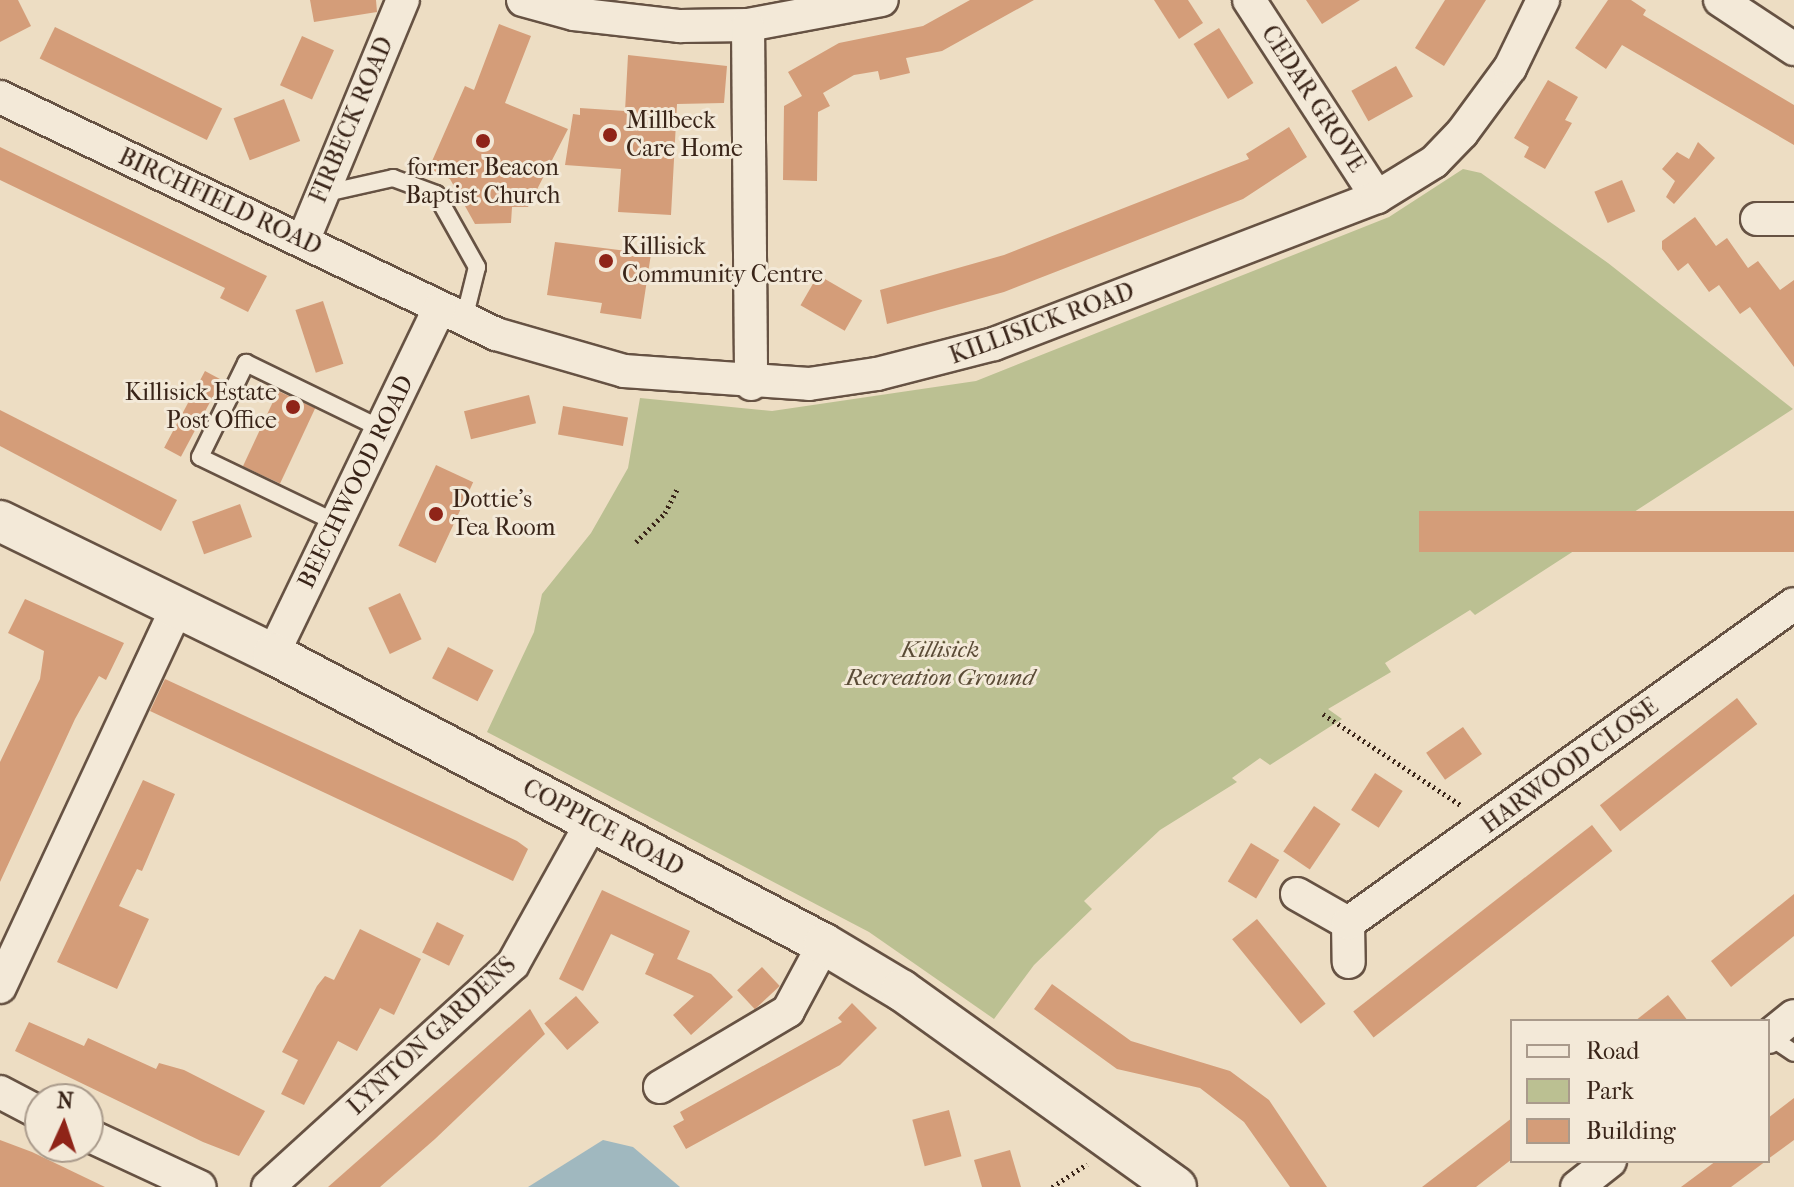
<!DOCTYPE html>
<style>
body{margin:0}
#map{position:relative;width:1794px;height:1187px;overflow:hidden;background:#edddc3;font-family:"IM FELL French Canon",serif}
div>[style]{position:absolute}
.green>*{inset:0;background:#bbc092}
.water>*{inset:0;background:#a0b8bf}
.building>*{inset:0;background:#d49d79;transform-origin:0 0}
.path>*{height:5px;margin-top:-2.5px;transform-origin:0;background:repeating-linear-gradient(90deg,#392418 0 2px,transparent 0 6px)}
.roads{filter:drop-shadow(2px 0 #665243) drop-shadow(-2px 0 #665243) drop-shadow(0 2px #665243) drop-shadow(0 -2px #665243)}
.service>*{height:16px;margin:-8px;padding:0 8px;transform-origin:8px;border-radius:8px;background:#f3e9d8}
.minor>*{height:32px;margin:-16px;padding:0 16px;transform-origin:16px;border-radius:16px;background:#f3e9d8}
.tertiary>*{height:40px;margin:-20px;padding:0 20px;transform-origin:20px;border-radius:20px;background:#f3e9d8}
.dots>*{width:22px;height:22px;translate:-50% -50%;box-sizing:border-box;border:4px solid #f3e9d8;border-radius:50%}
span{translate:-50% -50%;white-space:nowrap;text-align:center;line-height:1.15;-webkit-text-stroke:6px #f3e9d8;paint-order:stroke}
.street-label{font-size:24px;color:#392418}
.poi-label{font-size:24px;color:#392418}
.left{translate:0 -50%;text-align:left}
.right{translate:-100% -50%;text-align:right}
.park-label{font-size:24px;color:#5a4b36;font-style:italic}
.legend{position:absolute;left:1510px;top:1019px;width:260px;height:144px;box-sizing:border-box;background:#f3e9d8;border:2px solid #a99a8b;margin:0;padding:10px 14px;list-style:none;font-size:24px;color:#392418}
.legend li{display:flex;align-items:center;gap:16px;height:40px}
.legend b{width:40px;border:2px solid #a99a8b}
.north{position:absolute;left:24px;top:1083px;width:80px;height:80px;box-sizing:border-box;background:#f3e9d8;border:2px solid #a99a8b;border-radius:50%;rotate:3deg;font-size:22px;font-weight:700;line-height:32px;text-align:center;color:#392418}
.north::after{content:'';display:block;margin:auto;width:28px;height:36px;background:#8f2418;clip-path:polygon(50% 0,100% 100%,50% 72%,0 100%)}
</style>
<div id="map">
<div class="green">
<div style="clip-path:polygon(1463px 169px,1481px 173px,1608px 263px,1793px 409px,1475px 615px,1470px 610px,1385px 663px,1391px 672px,1328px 709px,1342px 719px,1270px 765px,1260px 758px,1232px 778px,1237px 782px,1160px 830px,1084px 901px,1092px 909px,1034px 965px,994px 1019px,869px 932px,487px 732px,534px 632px,542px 594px,591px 533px,628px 468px,640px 398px,772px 411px,976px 381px,1389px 217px)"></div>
</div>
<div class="water">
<div style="clip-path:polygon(603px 1140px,633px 1147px,680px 1187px,528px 1187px)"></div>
</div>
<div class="building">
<div style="clip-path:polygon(0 0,18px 0,31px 26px,0 42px)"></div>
<div style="clip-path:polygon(310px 0,376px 0,377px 12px,314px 22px)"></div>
<div style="clip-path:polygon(970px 0,1034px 0,942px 51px,906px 58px,910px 73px,880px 80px,878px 71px,854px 75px,823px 93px,830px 106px,818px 112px,817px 181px,783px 180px,784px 106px,802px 96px,788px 72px,839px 43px,923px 26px)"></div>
<div style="clip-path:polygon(1154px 0,1188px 0,1203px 23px,1179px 39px)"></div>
<div style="clip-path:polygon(1306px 0,1360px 0,1322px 24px)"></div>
<div style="clip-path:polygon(1445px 0,1486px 0,1444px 66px,1415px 48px)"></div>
<div style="clip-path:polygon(1608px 0,1631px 0,1646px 10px,1643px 15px,1794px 105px,1794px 145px,1622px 45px,1606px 69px,1575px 48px)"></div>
<div style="clip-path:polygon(499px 24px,531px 36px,505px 103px,568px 129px,528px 207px,512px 207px,511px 223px,475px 224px,450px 179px,429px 168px,465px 86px,474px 90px)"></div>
<div style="left:55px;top:27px;width:186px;height:35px;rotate:26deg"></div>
<div style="left:1219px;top:28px;width:65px;height:30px;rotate:58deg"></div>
<div style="left:302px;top:36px;width:35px;height:54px;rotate:24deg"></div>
<div style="clip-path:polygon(628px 55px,727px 66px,724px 103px,677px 104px,671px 215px,618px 212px,621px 169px,565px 165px,573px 114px,580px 115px,580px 108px,625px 111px)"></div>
<div style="left:1396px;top:66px;width:35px;height:51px;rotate:61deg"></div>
<div style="clip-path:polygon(1548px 80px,1578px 97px,1565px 120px,1572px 123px,1545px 169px,1524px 157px,1529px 147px,1514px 138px)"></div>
<div style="left:284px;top:99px;width:45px;height:54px;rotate:69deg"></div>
<div style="clip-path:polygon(1289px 127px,1307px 157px,1243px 199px,1004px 292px,887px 324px,880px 290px,1004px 255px,1249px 159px,1246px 154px)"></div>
<div style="clip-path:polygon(1698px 142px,1715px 158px,1674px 204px,1666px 197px,1675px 181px,1662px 169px,1677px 152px,1689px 159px)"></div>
<div style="clip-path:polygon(0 147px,267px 276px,248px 312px,220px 298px,225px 288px,0 180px)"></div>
<div style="left:1622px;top:180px;width:34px;height:30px;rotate:67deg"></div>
<div style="clip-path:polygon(1695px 217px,1716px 246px,1727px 238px,1748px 268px,1758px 261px,1780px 290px,1794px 280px,1794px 367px,1750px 307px,1740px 314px,1719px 285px,1709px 292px,1688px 263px,1678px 271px,1662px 249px,1662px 241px)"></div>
<div style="clip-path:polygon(555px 242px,651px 254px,641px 319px,600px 313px,602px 303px,547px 295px)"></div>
<div style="left:818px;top:275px;width:51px;height:35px;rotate:30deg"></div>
<div style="left:323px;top:301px;width:66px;height:29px;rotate:72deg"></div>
<div style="left:205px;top:371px;width:19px;height:87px;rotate:28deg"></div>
<div style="left:278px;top:391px;width:41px;height:83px;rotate:25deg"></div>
<div style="left:529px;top:395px;width:29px;height:67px;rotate:76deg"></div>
<div style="left:563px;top:406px;width:66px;height:29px;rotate:10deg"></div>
<div style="clip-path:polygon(0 410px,177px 500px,161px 531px,0 446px)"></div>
<div style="left:436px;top:465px;width:41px;height:89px;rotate:25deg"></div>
<div style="left:240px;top:504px;width:35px;height:51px;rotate:70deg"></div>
<div style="left:1794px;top:511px;width:41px;height:375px;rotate:90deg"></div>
<div style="left:400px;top:593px;width:51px;height:35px;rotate:65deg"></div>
<div style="clip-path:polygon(25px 599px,124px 643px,106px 680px,99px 676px,75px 719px,0 882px,0 762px,40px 679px,44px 651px,8px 633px)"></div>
<div style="left:448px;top:647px;width:51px;height:35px;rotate:27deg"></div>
<div style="clip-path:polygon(165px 679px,517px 841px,528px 849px,513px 881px,150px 711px)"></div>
<div style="left:1737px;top:698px;width:33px;height:174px;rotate:52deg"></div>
<div style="left:1463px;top:727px;width:33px;height:45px;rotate:55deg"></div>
<div style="left:1375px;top:773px;width:33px;height:44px;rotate:33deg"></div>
<div style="clip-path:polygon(143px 780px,175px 794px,142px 871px,137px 869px,119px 906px,149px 919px,117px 989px,57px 962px)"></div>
<div style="left:1314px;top:806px;width:32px;height:55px;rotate:34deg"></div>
<div style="left:1592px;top:825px;width:33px;height:303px;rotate:52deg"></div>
<div style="left:1251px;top:843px;width:33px;height:45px;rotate:31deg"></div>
<div style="clip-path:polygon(602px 890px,690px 931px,677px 959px,711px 974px,733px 997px,691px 1035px,673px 1015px,694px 996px,645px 974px,654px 954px,611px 934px,583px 991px,559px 979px)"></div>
<div style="clip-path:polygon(1794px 894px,1794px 936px,1731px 987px,1711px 961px)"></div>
<div style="left:1257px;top:919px;width:109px;height:32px;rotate:51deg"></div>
<div style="left:437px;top:922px;width:30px;height:34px;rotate:26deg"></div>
<div style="clip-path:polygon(360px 929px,421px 959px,394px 1015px,380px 1008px,357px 1051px,338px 1041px,304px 1105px,281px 1094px,298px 1060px,282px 1052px,317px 986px,325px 976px,334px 980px)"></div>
<div style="left:762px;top:967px;width:26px;height:34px;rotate:47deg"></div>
<div style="clip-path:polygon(1052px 984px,1131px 1041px,1230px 1071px,1269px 1100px,1327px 1187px,1290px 1187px,1244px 1122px,1200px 1088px,1117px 1069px,1034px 1009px)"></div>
<div style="clip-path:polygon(1668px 995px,1688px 1021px,1635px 1021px)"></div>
<div style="left:576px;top:996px;width:35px;height:42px;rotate:49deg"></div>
<div style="clip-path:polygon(852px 1003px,877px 1028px,840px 1065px,686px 1149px,673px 1126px,684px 1120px,680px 1112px,842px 1022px,838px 1018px)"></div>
<div style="clip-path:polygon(530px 1009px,545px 1034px,435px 1139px,380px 1187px,328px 1187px)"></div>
<div style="clip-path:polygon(29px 1022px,84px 1046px,88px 1038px,156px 1069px,159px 1063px,184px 1070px,265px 1111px,239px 1156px,203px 1142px,15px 1051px)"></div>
<div style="clip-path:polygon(1794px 1098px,1794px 1140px,1768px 1159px,1768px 1118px)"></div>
<div style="left:949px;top:1110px;width:48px;height:38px;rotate:75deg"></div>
<div style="clip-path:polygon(1512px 1118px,1512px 1159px,1476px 1187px,1422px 1187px)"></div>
<div style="clip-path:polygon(0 1140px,32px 1152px,105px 1187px,0 1187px)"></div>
<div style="clip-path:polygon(1010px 1150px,1021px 1187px,982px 1187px,974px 1160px)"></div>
<div style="clip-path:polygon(1716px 1161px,1766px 1161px,1731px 1187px,1681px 1187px)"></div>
</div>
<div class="path">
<div style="left:636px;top:542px;width:41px;rotate:-45deg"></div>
<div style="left:665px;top:513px;width:27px;rotate:-63deg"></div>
<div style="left:1323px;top:714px;width:167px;rotate:33.5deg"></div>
<div style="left:1052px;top:1187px;width:42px;rotate:-33.3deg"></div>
</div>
<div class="roads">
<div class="service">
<div style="left:322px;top:194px;width:73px;rotate:-12.7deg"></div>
<div style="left:393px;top:178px;width:46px;rotate:20.4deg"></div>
<div style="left:436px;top:194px;width:84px;rotate:60.7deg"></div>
<div style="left:477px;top:267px;width:54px;rotate:104deg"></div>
<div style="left:337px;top:523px;width:152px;rotate:-154.3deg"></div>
<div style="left:200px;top:457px;width:105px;rotate:-63.9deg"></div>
<div style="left:246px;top:363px;width:151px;rotate:25.9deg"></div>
<div style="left:1769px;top:1036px;width:30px;rotate:34deg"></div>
</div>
<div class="minor">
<div style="left:523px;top:0;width:53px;rotate:15.4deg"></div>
<div style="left:574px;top:14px;width:107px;rotate:6.5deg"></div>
<div style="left:680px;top:26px;width:68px;rotate:-0.8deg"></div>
<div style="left:748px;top:25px;width:136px;rotate:-10.6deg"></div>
<div style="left:1249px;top:0;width:235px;rotate:57deg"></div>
<div style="left:1720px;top:0;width:89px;rotate:33.5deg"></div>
<div style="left:748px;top:25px;width:359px;rotate:89.5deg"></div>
<div style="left:0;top:97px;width:550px;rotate:25.54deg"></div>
<div style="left:496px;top:334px;width:133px;rotate:16.1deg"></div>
<div style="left:624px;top:371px;width:185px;rotate:4deg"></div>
<div style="left:809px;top:384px;width:69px;rotate:-8.4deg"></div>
<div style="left:877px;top:374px;width:121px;rotate:-14.4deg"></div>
<div style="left:994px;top:344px;width:410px;rotate:-21deg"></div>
<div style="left:1377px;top:197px;width:67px;rotate:-31.6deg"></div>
<div style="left:1434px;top:162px;width:40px;rotate:-46deg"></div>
<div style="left:1462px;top:133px;width:81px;rotate:-53.6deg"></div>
<div style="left:1510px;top:68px;width:76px;rotate:-64.1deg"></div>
<div style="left:1757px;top:219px;width:37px"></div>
<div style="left:303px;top:241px;width:261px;rotate:-67.5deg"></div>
<div style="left:273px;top:654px;width:383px;rotate:-64.3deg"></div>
<div style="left:1297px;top:894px;width:59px;rotate:29.6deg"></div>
<div style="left:1348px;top:923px;width:39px;rotate:89deg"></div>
<div style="left:1348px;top:923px;width:548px;rotate:-35.57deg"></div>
<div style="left:0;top:987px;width:418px;rotate:-65deg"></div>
<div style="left:1768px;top:1037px;width:33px;rotate:-39deg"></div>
<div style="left:660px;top:1087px;width:149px;rotate:-30.7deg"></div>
<div style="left:788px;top:1011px;width:76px;rotate:-61.8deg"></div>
<div style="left:0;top:1092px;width:45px;rotate:27.7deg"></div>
<div style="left:88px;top:1135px;width:123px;rotate:24.9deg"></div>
<div style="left:268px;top:1187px;width:331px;rotate:-42.3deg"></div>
<div style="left:513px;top:964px;width:162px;rotate:-60.9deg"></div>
<div style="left:1577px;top:1187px;width:42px;rotate:-38.2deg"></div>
</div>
<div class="tertiary">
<div style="left:0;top:521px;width:304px;rotate:26deg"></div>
<div style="left:273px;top:654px;width:623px;rotate:27.76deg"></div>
<div style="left:824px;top:944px;width:90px;rotate:30.9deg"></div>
<div style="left:901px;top:990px;width:338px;rotate:35.6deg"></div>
</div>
</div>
<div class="dots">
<div style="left:610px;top:135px;background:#8f2418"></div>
<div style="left:483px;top:141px;background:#8f2418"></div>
<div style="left:606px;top:261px;background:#8f2418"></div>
<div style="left:293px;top:407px;background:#8f2418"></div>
<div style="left:436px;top:514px;background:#8f2418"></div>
</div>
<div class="street-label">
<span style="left:1313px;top:99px;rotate:57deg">CEDAR GROVE</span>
<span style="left:352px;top:120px;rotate:-67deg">FIRBECK ROAD</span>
<span style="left:220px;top:202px;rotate:25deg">BIRCHFIELD ROAD</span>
<span style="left:1042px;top:324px;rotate:-20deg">KILLISICK ROAD</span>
<span style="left:356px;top:482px;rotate:-64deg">BEECHWOOD ROAD</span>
<span style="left:1570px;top:766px;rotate:-36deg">HARWOOD CLOSE</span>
<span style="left:603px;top:828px;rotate:28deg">COPPICE ROAD</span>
<span style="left:432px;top:1036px;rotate:-43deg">LYNTON GARDENS</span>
</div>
<div class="poi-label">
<span class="left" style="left:626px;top:135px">Millbeck<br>Care Home</span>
<span style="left:483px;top:182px">former Beacon<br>Baptist Church</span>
<span class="left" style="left:622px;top:261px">Killisick<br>Community Centre</span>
<span class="right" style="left:277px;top:407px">Killisick Estate<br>Post Office</span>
<span class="left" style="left:452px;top:514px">Dottie's<br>Tea Room</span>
</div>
<div class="park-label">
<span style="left:940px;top:664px">Killisick<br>Recreation Ground</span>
</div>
<ul class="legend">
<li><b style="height:10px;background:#f3e9d8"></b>Road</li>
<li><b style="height:22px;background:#bbc092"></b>Park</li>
<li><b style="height:22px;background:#d49d79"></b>Building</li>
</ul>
<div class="north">N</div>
</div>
